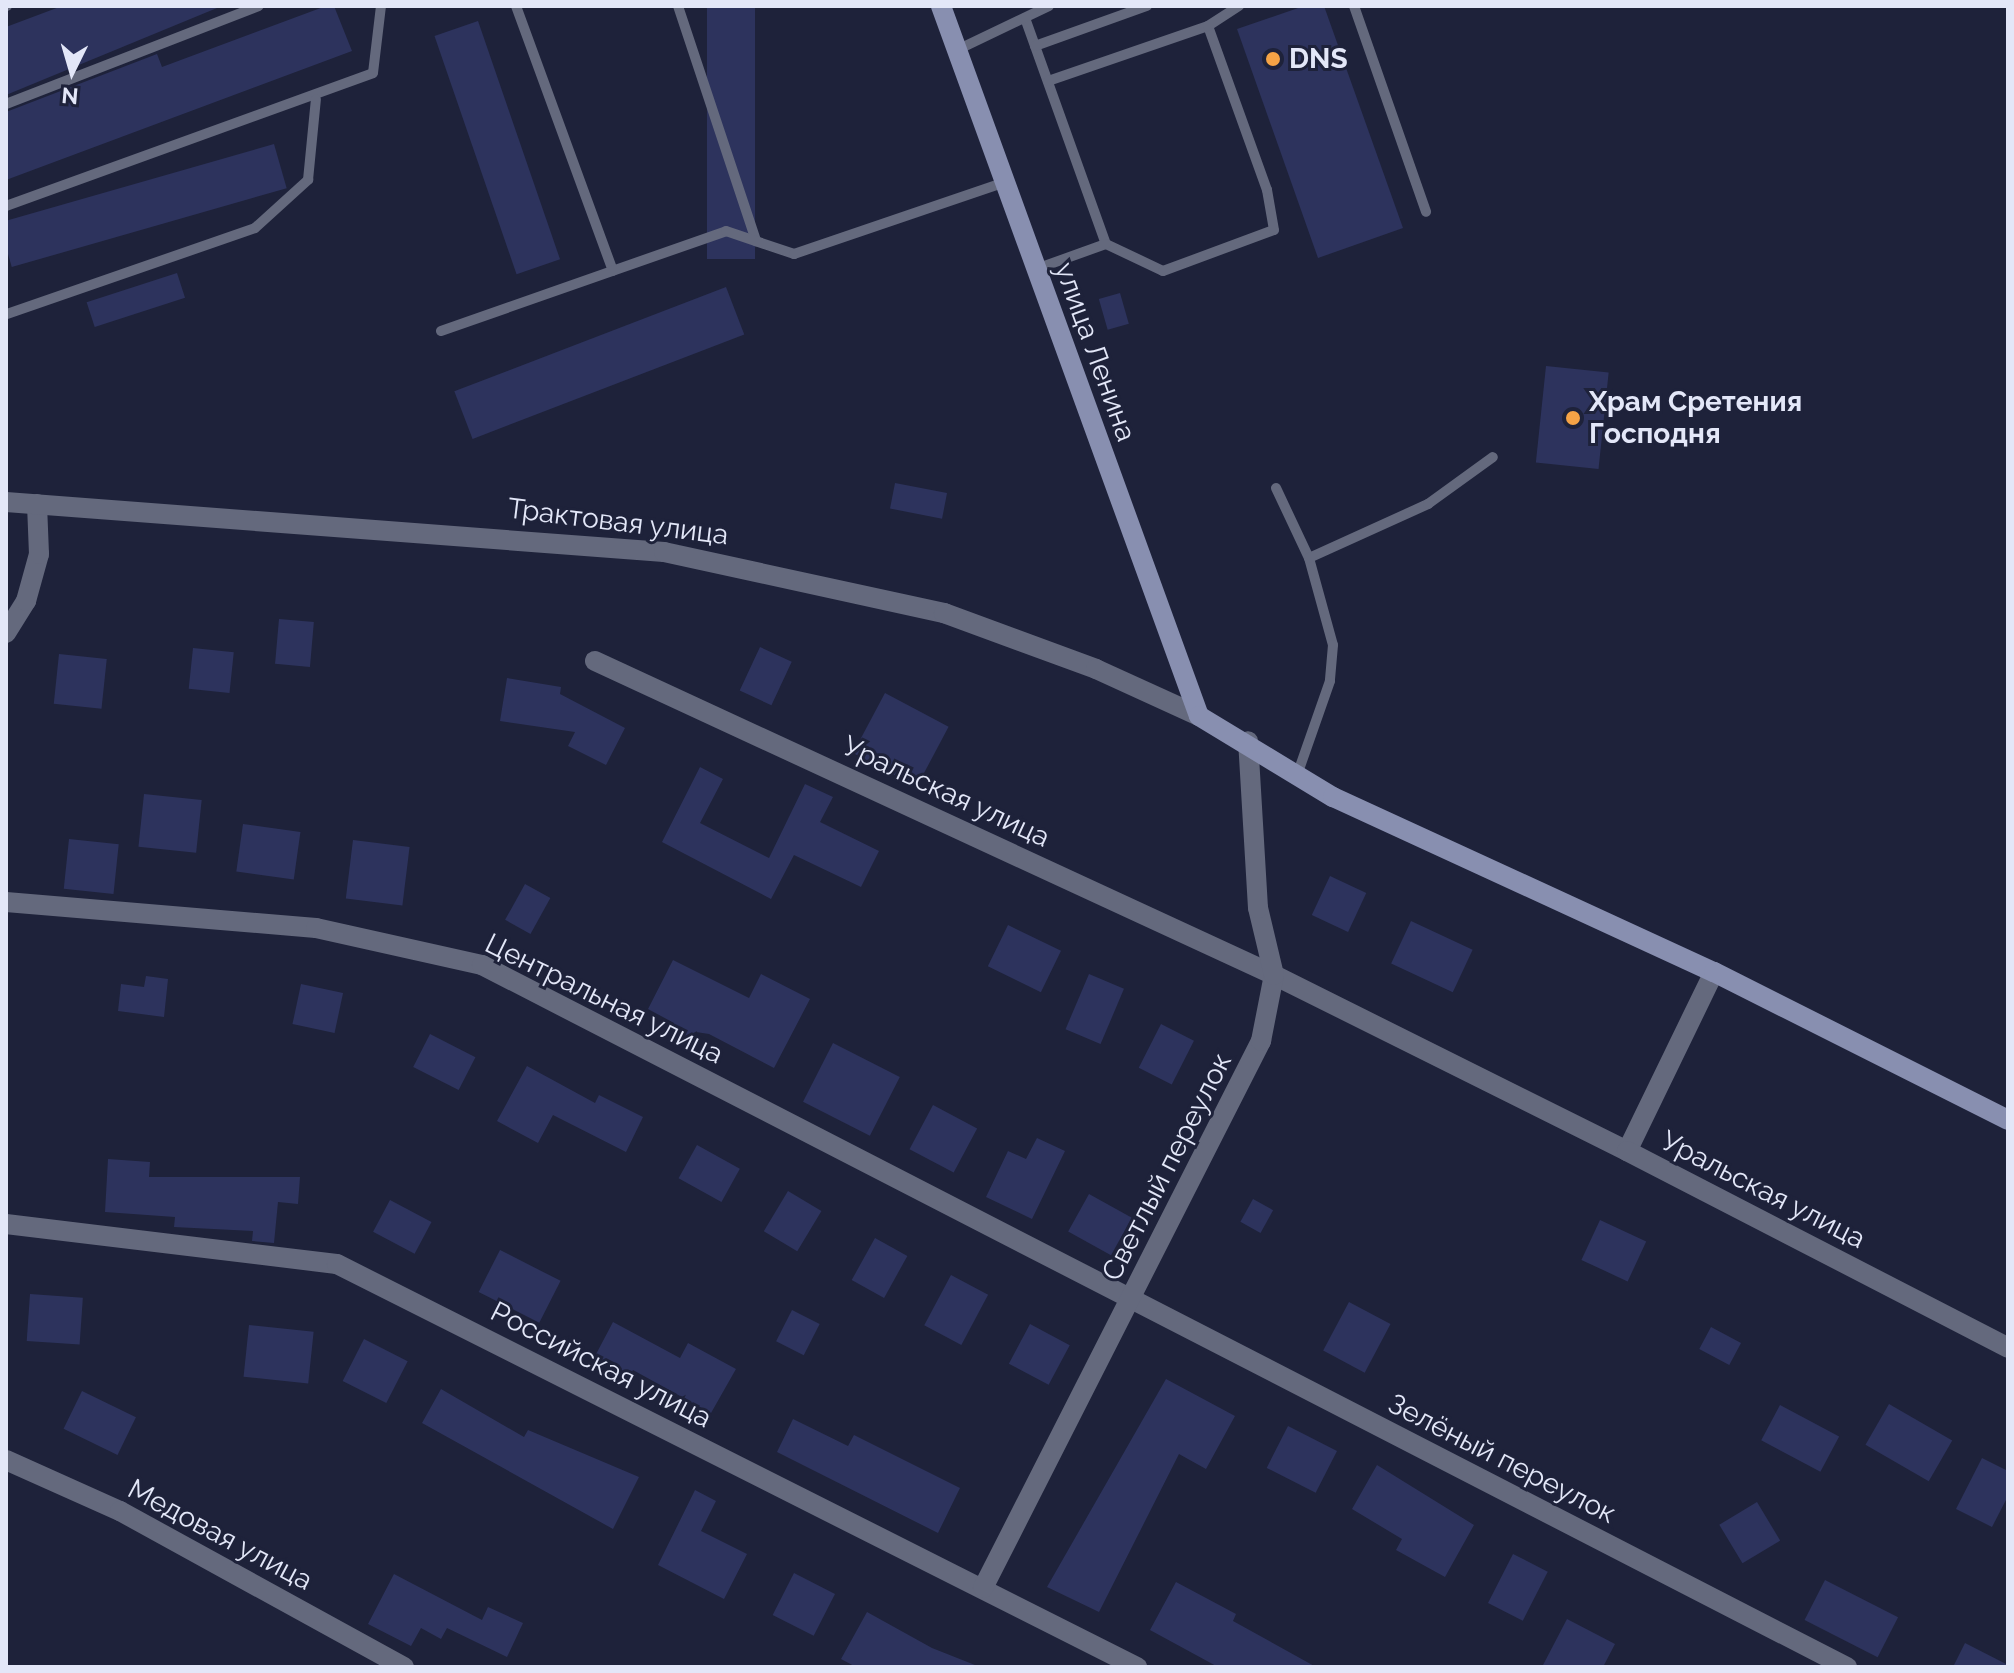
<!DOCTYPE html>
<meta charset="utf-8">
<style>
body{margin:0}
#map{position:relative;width:2014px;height:1673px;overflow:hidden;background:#1e223a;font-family:Raleway,sans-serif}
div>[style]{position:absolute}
.building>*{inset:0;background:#2d335d;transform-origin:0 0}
.service>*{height:10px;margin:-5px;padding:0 5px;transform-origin:5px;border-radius:5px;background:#64697d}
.minor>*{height:20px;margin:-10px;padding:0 10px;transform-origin:10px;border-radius:10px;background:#64697d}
.tertiary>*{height:20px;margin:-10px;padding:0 10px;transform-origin:10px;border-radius:10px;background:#64697d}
.secondary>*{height:20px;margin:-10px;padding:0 10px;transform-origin:10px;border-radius:10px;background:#888fb0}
.dots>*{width:22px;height:22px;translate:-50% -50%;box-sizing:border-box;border:4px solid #1e223a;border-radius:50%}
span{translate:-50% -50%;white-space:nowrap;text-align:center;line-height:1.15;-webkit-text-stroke:6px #1e223a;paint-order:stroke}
.poi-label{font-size:28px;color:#e3e7f8;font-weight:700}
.left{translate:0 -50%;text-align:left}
.street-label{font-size:28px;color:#e3e7f8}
.frame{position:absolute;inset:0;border:8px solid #e3e7f8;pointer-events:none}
.north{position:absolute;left:32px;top:32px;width:80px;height:80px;-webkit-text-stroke:6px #1e223a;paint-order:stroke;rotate:185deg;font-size:22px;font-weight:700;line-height:32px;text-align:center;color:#e3e7f8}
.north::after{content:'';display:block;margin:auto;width:28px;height:36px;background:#e3e7f8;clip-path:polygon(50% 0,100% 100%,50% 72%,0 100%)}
</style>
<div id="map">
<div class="building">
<div style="clip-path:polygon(62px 6px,217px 6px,217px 8px,6px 95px,6px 27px)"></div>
<div style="clip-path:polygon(326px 6px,334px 6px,352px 51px,6px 180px,6px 112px,157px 54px,162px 67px)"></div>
<div style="left:707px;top:6px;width:48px;height:253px"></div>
<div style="clip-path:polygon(1304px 6px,1324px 6px,1403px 228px,1318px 258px,1237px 29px)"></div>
<div style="left:478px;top:21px;width:252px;height:46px;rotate:71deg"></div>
<div style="left:274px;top:144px;width:46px;height:286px;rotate:74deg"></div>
<div style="left:177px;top:273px;width:26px;height:95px;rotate:72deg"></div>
<div style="left:726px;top:287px;width:51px;height:291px;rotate:69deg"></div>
<div style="left:1120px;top:293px;width:32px;height:22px;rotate:74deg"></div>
<div style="left:1546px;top:366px;width:63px;height:97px;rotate:6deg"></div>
<div style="left:895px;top:483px;width:53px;height:26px;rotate:11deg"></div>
<div style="left:279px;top:619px;width:35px;height:45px;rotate:5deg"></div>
<div style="left:760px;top:647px;width:35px;height:48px;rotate:25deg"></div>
<div style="left:193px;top:648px;width:41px;height:41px;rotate:6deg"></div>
<div style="left:59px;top:654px;width:48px;height:50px;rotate:6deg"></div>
<div style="clip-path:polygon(507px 678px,561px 687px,560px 694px,625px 728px,606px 765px,568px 746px,575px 732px,500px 721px)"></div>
<div style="left:885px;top:693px;width:72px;height:68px;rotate:28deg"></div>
<div style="clip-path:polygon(700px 767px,723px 779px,700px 823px,769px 858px,805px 784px,833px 797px,820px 822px,879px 851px,861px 887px,794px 855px,771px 899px,662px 842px)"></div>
<div style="left:144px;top:794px;width:58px;height:53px;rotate:6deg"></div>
<div style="left:243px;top:824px;width:58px;height:48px;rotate:8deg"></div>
<div style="left:69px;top:839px;width:50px;height:50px;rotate:6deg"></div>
<div style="left:353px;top:840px;width:57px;height:59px;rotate:7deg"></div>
<div style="left:1330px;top:876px;width:40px;height:43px;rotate:25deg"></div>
<div style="left:525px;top:884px;width:29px;height:41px;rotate:29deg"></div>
<div style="left:1411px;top:921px;width:68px;height:47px;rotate:25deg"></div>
<div style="left:1008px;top:925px;width:59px;height:46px;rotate:26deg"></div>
<div style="clip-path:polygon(673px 960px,749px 998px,761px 974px,810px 999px,774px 1068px,709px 1034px,696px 1032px,690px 1043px,669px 1033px,674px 1023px,648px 1009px)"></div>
<div style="left:1089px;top:974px;width:38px;height:60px;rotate:23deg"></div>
<div style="clip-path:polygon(146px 976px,168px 979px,164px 1017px,118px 1011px,121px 984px,144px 987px)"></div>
<div style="left:301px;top:984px;width:43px;height:41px;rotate:12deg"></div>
<div style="left:1161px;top:1024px;width:37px;height:49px;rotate:27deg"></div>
<div style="left:430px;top:1034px;width:51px;height:37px;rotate:27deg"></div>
<div style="left:833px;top:1043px;width:75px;height:66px;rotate:27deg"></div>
<div style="clip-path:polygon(527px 1066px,595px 1103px,599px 1095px,643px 1117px,626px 1152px,553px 1115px,538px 1143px,497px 1121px)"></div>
<div style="left:933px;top:1105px;width:50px;height:50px;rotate:28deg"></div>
<div style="clip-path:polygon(1037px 1138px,1065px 1151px,1032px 1219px,986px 1197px,1008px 1151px,1026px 1159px)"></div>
<div style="left:697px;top:1145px;width:49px;height:38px;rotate:29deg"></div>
<div style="clip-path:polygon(108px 1159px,150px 1162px,149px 1177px,300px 1177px,298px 1204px,278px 1202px,274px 1243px,252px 1241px,253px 1231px,174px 1227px,175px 1217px,105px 1212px)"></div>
<div style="left:788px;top:1191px;width:39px;height:47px;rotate:31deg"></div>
<div style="left:1089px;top:1194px;width:49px;height:43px;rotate:29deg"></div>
<div style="left:1253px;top:1199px;width:23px;height:26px;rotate:29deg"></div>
<div style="left:390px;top:1200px;width:47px;height:36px;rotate:28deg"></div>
<div style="left:1600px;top:1220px;width:51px;height:44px;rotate:25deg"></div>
<div style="left:875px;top:1238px;width:37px;height:48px;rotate:29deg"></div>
<div style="left:500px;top:1250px;width:68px;height:47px;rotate:27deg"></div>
<div style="left:951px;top:1275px;width:42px;height:57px;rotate:28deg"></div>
<div style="left:30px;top:1294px;width:53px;height:47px;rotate:4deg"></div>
<div style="left:1349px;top:1302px;width:47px;height:55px;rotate:28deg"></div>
<div style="left:792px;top:1310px;width:31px;height:35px;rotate:27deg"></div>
<div style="clip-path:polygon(613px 1322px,680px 1358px,688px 1343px,736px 1369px,711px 1413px,633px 1370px,629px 1377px,594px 1358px)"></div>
<div style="left:1030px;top:1324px;width:45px;height:45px;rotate:28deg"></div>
<div style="left:249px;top:1325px;width:65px;height:52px;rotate:6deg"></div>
<div style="left:1711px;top:1327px;width:34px;height:25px;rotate:28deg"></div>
<div style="left:364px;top:1339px;width:49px;height:47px;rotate:27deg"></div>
<div style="clip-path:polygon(1166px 1379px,1235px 1416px,1206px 1469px,1179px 1454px,1099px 1612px,1047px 1587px)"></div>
<div style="clip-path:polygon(441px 1389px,524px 1437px,528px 1430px,639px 1477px,613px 1529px,422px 1423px)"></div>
<div style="left:82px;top:1391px;width:60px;height:42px;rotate:26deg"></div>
<div style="left:1889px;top:1404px;width:73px;height:47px;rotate:30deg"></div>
<div style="left:1780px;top:1405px;width:67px;height:40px;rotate:28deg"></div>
<div style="clip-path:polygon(793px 1419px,848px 1446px,854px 1435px,960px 1488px,938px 1533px,777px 1452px)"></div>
<div style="left:1288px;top:1426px;width:55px;height:47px;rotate:27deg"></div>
<div style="clip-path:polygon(1982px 1458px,2008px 1471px,2008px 1496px,1992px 1527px,1956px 1509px)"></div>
<div style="clip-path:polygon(1377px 1465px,1474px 1525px,1445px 1577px,1396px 1550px,1402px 1539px,1352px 1509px)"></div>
<div style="clip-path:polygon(695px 1490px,716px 1501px,701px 1531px,747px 1554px,724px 1599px,658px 1565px)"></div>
<div style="left:1757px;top:1502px;width:45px;height:44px;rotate:59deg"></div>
<div style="left:1513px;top:1554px;width:39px;height:55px;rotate:27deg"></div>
<div style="left:794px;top:1573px;width:46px;height:47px;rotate:27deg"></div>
<div style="clip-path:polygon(394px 1574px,482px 1620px,488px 1607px,523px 1623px,507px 1657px,447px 1628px,441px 1639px,421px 1628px,411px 1646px,368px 1624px)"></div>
<div style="left:1825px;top:1580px;width:82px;height:45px;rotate:27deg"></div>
<div style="clip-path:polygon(1176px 1582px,1236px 1614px,1233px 1621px,1316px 1667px,1218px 1667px,1150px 1630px)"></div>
<div style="clip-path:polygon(867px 1612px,932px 1648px,980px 1667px,856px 1667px,841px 1659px)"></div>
<div style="clip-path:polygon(1567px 1619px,1615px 1644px,1603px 1667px,1542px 1667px)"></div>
<div style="clip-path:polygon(1965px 1643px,2008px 1665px,2008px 1667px,1953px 1667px)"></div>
</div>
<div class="service">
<div style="left:6px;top:6px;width:1px"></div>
<div style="left:516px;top:6px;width:282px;rotate:69.9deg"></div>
<div style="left:678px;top:6px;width:248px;rotate:71.6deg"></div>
<div style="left:1354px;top:6px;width:218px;rotate:70.7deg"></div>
<div style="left:1025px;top:18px;width:240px;rotate:70.3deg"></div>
<div style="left:1106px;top:244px;width:63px;rotate:25.3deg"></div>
<div style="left:1163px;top:271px;width:118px;rotate:-20.3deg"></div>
<div style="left:1274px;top:230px;width:41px;rotate:-99.9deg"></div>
<div style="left:1267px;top:190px;width:174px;rotate:-109.8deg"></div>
<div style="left:1208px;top:26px;width:169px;rotate:161deg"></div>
<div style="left:1208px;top:26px;width:37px;rotate:-33deg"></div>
<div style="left:1035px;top:46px;width:119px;rotate:-19.7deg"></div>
<div style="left:957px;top:50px;width:102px;rotate:-25.6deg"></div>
<div style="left:6px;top:104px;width:271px;rotate:-21.2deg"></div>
<div style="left:6px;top:206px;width:390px;rotate:-19.9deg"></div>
<div style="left:373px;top:73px;width:67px;rotate:-83.2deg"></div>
<div style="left:1036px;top:269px;width:74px;rotate:-19.7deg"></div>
<div style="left:7px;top:314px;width:262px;rotate:-19.1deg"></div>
<div style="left:255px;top:228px;width:72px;rotate:-42.2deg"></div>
<div style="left:308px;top:180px;width:81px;rotate:-84.4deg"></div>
<div style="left:441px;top:331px;width:302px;rotate:-19.3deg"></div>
<div style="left:726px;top:231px;width:72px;rotate:18.7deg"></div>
<div style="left:794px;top:254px;width:221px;rotate:-18.8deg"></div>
<div style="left:1276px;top:488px;width:77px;rotate:64.8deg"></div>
<div style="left:1309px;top:558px;width:90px;rotate:74.6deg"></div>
<div style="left:1333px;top:645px;width:36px;rotate:95deg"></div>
<div style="left:1330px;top:681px;width:100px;rotate:109.3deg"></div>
<div style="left:1309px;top:558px;width:131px;rotate:-24.4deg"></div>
<div style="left:1428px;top:504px;width:80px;rotate:-35.9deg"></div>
</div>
<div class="minor">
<div style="left:6px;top:633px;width:38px;rotate:-58deg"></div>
<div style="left:26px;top:601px;width:49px;rotate:-74.5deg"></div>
<div style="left:39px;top:554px;width:50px;rotate:-92.3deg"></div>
<div style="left:595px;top:661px;width:748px;rotate:24.82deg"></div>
<div style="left:1274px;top:975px;width:394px;rotate:26.5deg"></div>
<div style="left:6px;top:902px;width:311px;rotate:4.8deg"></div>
<div style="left:316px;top:928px;width:170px;rotate:12.6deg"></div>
<div style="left:482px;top:965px;width:1535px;rotate:27.22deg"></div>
<div style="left:1714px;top:972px;width:199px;rotate:115.9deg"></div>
<div style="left:1627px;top:1151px;width:429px;rotate:27.3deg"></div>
<div style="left:6px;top:1224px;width:333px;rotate:6.9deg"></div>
<div style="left:337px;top:1264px;width:896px;rotate:26.74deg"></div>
<div style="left:6px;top:1460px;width:125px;rotate:24.1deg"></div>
<div style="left:120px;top:1511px;width:324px;rotate:28.8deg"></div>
<div style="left:983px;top:1588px;width:614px;rotate:-63.06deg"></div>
<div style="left:1261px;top:1041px;width:67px;rotate:-78.9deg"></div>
<div style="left:1274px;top:975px;width:69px;rotate:-103.4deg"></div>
<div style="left:1258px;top:908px;width:167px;rotate:-93.4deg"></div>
</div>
<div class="tertiary">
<div style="left:6px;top:502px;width:660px;rotate:4.35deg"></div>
<div style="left:664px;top:552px;width:287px;rotate:12.3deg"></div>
<div style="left:944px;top:613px;width:162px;rotate:20.2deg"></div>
<div style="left:1096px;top:669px;width:113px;rotate:24.5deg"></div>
</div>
<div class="secondary">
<div style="left:941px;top:6px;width:755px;rotate:70.03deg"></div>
<div style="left:1199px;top:716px;width:157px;rotate:31.2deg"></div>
<div style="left:1333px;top:797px;width:419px;rotate:24.7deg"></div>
<div style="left:1714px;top:972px;width:329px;rotate:26.7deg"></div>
</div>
<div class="dots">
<div style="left:1273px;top:59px;background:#f5a346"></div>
<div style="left:1573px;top:418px;background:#f5a346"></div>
</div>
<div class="poi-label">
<span class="left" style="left:1289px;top:59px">DNS</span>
<span class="left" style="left:1589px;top:418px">Храм Сретения<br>Господня</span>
</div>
<div class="street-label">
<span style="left:1095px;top:352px;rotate:70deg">улица Ленина</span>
<span style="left:618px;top:522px;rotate:7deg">Трактовая улица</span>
<span style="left:946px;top:792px;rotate:25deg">Уральская улица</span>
<span style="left:604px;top:999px;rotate:26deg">Центральная улица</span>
<span style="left:1167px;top:1167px;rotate:-63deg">Светлый переулок</span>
<span style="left:1763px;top:1190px;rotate:27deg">Уральская улица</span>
<span style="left:601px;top:1365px;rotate:27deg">Российская улица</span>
<span style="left:1502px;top:1459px;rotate:27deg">Зелёный переулок</span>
<span style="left:220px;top:1535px;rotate:28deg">Медовая улица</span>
</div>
<div class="frame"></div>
<div class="north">N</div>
</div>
